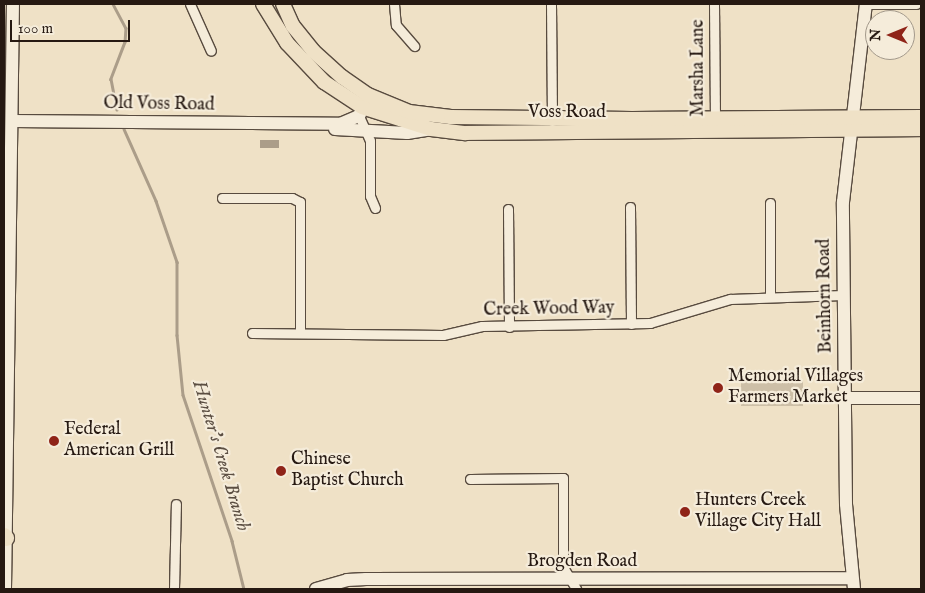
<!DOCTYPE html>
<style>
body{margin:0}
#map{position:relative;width:925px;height:593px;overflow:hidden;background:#efe1c6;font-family:"IM FELL English",serif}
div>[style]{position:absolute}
.green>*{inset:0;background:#cdbfa7;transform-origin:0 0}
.water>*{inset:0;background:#ab9d89;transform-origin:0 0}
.stream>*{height:2.5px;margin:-1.25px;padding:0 1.25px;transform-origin:1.25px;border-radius:1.25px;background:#ab9d89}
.roads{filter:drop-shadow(1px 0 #584b3f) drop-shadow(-1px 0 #584b3f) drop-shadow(0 1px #584b3f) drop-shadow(0 -1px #584b3f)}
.street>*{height:9px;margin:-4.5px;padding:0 4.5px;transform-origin:4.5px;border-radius:4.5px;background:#f5ecda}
.secondary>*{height:12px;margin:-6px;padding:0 6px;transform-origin:6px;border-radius:6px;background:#f5ecda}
.primary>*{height:14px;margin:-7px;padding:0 7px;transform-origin:7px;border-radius:7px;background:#efe1c6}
.highway>*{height:16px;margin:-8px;padding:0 8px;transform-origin:8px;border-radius:8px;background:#efe1c6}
.dots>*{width:14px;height:14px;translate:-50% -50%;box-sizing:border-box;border:2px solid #f5ecda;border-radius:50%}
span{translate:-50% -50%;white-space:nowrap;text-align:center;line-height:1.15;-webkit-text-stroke:4.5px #f5ecda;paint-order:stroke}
.street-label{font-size:18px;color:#261912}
.poi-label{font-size:18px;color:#261912}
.left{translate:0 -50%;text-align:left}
.water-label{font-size:19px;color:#5b4e42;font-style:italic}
.frame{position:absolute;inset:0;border:5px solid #261912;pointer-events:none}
.north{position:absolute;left:865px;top:10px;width:50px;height:50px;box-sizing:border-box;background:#f5ecda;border:1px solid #a2988a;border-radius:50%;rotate:270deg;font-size:14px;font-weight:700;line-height:20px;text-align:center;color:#261912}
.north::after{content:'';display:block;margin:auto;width:18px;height:22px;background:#8f2418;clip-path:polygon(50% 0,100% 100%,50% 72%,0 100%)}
.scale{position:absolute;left:10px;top:20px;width:120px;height:22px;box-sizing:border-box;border:2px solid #261912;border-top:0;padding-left:6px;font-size:15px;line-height:18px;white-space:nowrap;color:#261912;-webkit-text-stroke:4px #f5ecda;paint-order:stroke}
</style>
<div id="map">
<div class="green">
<div style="left:803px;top:381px;width:25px;height:62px;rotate:90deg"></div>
</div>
<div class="water">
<div style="left:260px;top:140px;width:19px;height:8px"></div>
</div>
<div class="stream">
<div style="left:113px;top:4px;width:27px;rotate:62deg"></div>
<div style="left:126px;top:28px;width:14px;rotate:94deg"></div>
<div style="left:125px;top:42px;width:40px;rotate:111deg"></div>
<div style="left:111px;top:79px;width:31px;rotate:79deg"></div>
<div style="left:124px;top:129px;width:79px;rotate:66deg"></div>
<div style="left:156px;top:201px;width:65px;rotate:71deg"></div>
<div style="left:177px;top:262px;width:73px;rotate:90deg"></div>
<div style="left:177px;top:335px;width:60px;rotate:84.3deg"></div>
<div style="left:183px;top:395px;width:154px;rotate:71.4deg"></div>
<div style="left:232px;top:541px;width:49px;rotate:76deg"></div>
</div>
<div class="roads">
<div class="street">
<div style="left:190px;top:4px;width:51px;rotate:65.9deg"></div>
<div style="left:394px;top:4px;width:21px;rotate:85deg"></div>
<div style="left:396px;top:25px;width:28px;rotate:49deg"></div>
<div style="left:551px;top:4px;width:117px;rotate:89.5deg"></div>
<div style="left:714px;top:4px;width:119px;rotate:89.5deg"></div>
<div style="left:866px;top:4px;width:50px"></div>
<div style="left:359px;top:116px;width:27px;rotate:66deg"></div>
<div style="left:370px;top:141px;width:55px;rotate:90deg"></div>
<div style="left:370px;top:196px;width:13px;rotate:67deg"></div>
<div style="left:222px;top:198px;width:70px"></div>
<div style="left:292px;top:198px;width:9px;rotate:27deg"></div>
<div style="left:300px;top:202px;width:131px;rotate:90deg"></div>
<div style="left:770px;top:203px;width:92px;rotate:90deg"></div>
<div style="left:630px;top:207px;width:117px;rotate:89.5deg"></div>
<div style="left:508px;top:209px;width:118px;rotate:89.5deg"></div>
<div style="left:252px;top:333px;width:191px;rotate:0.6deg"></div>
<div style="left:443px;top:335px;width:40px;rotate:-13deg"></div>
<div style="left:482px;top:326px;width:168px;rotate:-1deg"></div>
<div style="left:650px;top:323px;width:84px;rotate:-16.7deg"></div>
<div style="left:730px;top:299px;width:113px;rotate:-2deg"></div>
<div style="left:470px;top:479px;width:93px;rotate:-0.6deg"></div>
<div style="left:563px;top:478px;width:89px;rotate:90deg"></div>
<div style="left:563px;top:567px;width:26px;rotate:59deg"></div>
<div style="left:174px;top:589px;width:85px;rotate:-88.7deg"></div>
</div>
<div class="secondary">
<div style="left:12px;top:121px;width:328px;rotate:0.5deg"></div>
<div style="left:340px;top:124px;width:21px;rotate:-23deg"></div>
<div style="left:359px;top:116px;width:17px;rotate:-66deg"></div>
<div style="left:335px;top:129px;width:72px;rotate:3.2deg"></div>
<div style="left:407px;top:133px;width:24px;rotate:-9deg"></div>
<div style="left:845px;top:398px;width:76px"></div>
<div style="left:5px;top:589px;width:585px;rotate:-89.22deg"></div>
<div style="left:316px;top:589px;width:32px;rotate:-16deg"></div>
<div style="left:347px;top:580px;width:19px;rotate:-3deg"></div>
<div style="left:366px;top:579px;width:484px;rotate:-0.1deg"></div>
<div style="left:854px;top:589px;width:85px;rotate:-95.4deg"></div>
<div style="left:846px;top:504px;width:302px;rotate:-90.6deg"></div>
<div style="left:843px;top:202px;width:199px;rotate:-83.4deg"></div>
</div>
<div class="primary">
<div style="left:263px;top:4px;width:46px;rotate:58.4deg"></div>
<div style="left:287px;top:43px;width:54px;rotate:46.5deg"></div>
<div style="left:324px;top:82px;width:45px;rotate:33.3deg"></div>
<div style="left:362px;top:107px;width:72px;rotate:17.7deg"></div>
<div style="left:431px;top:129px;width:35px;rotate:7deg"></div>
<div style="left:466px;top:133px;width:455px;rotate:-0.5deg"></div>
<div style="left:283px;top:4px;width:24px;rotate:66deg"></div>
<div style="left:293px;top:26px;width:32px;rotate:51deg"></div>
<div style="left:313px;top:51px;width:39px;rotate:42deg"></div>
<div style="left:342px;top:77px;width:32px;rotate:35deg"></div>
<div style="left:368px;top:95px;width:44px;rotate:22.5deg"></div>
<div style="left:409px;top:112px;width:42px;rotate:6.8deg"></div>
<div style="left:451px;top:117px;width:181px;rotate:0.6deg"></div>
<div style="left:632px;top:119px;width:289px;rotate:-0.4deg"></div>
</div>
<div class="highway">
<div style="left:4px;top:536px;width:3px;rotate:45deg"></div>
</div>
</div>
<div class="dots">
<div style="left:718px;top:388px;background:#8f2418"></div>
<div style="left:54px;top:441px;background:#8f2418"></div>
<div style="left:281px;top:471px;background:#8f2418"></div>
<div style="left:685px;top:512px;background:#8f2418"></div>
</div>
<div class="street-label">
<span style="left:699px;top:68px;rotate:-90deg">Marsha Lane</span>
<span style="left:159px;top:105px;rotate:1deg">Old Voss Road</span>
<span style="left:567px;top:113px">Voss Road</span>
<span style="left:826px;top:296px;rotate:-91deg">Beinhorn Road</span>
<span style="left:549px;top:310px;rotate:-1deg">Creek Wood Way</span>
<span style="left:582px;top:562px">Brogden Road</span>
</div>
<div class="poi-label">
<span class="left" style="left:728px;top:388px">Memorial Villages<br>Farmers Market</span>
<span class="left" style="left:64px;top:441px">Federal<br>American Grill</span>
<span class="left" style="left:291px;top:471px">Chinese<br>Baptist Church</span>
<span class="left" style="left:695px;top:512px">Hunters Creek<br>Village City Hall</span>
</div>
<div class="water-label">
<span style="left:220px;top:456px;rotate:73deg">Hunter's Creek Branch</span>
</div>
<div class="frame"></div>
<div class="north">N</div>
<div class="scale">100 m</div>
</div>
